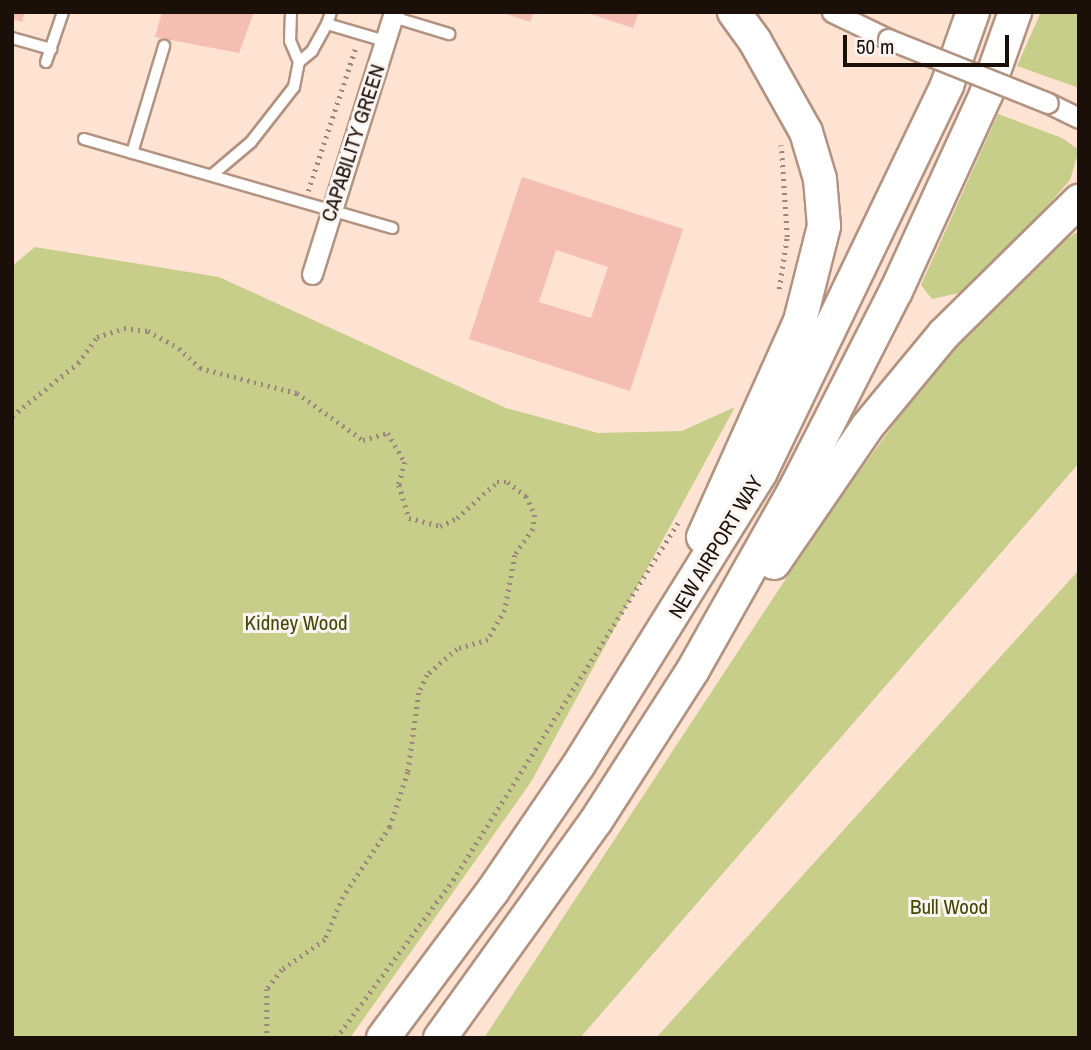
<!DOCTYPE html>
<style>
body{margin:0}
#map{position:relative;width:1091px;height:1050px;overflow:hidden;background:#fee3d3;font-family:"Archivo Narrow",sans-serif}
div>[style]{position:absolute}
.green>*{inset:0;background:#c6ce8a}
.building>*{inset:0;background:#f5beb3}
.path>*{height:4.5px;margin-top:-2.25px;transform-origin:0;background:repeating-linear-gradient(90deg,#9a867a 0 2px,transparent 0 7px)}
.roads{filter:drop-shadow(2px 0 #b29381) drop-shadow(-2px 0 #b29381) drop-shadow(0 2px #b29381) drop-shadow(0 -2px #b29381)}
.service>*{height:10px;margin:-5px;padding:0 5px;transform-origin:5px;border-radius:5px;background:#fff}
.minor>*{height:19px;margin:-9.5px;padding:0 9.5px;transform-origin:9.5px;border-radius:9.5px;background:#fff}
.trunk>*{height:32px;margin:-16px;padding:0 16px;transform-origin:16px;border-radius:16px;background:#fff}
.bridges{filter:drop-shadow(2px 0 #b29381) drop-shadow(-2px 0 #b29381) drop-shadow(0 2px #b29381) drop-shadow(0 -2px #b29381)}
.minor-bridge>*{height:19px;margin:-9.5px;padding:0 9.5px;transform-origin:9.5px;border-radius:9.5px;background:#fff}
span{translate:-50% -50%;white-space:nowrap;text-align:center;line-height:1.15;-webkit-text-stroke:6px #fbf5f1;paint-order:stroke}
.street-label{font-size:21px;color:#1b1009}
.park-label{font-size:21px;color:#444804}
.frame{position:absolute;inset:0;border:14px solid #1b1009;pointer-events:none}
.scale{position:absolute;left:843px;top:35px;width:166px;height:32px;box-sizing:border-box;border:4px solid #1b1009;border-top:0;padding-left:9px;font-size:21px;line-height:24px;white-space:nowrap;color:#1b1009;-webkit-text-stroke:5px #fbf5f1;paint-order:stroke}
</style>
<div id="map">
<div class="green">
<div style="clip-path:polygon(1041px 12px,1079px 12px,1079px 88px,1017px 66px)"></div>
<div style="clip-path:polygon(998px 114px,1062px 138px,1079px 150px,1070px 180px,1036px 219px,959px 293px,932px 299px,921px 285px)"></div>
<div style="clip-path:polygon(1079px 231px,1079px 463px,580px 1038px,484px 1038px,827px 516px,963px 329px,1041px 256px)"></div>
<div style="clip-path:polygon(35px 247px,219px 277px,506px 408px,598px 433px,682px 431px,735px 407px,531px 782px,350px 1038px,12px 1038px,12px 266px)"></div>
<div style="clip-path:polygon(1079px 570px,1079px 1038px,656px 1038px,849px 824px)"></div>
</div>
<div class="building">
<div style="clip-path:polygon(12px 12px,25px 12px,22px 22px,12px 19px)"></div>
<div style="clip-path:polygon(162px 12px,254px 12px,239px 53px,155px 37px)"></div>
<div style="clip-path:polygon(501px 12px,534px 12px,530px 22px)"></div>
<div style="clip-path:polygon(584px 12px,639px 12px,633px 28px)"></div>
<div style="clip-path:polygon(evenodd,522px 177px,683px 229px,630px 391px,469px 339px,522px 177px,556px 250px,608px 267px,591px 318px,539px 302px,556px 250px)"></div>
</div>
<div class="path">
<div style="left:308px;top:191px;width:152px;rotate:-71.6deg"></div>
<div style="left:779px;top:289px;width:53px;rotate:-81.3deg"></div>
<div style="left:787px;top:237px;width:92px;rotate:-93.7deg"></div>
<div style="left:12px;top:416px;width:85px;rotate:-38.8deg"></div>
<div style="left:78px;top:363px;width:32px;rotate:-54deg"></div>
<div style="left:97px;top:337px;width:28px;rotate:-18deg"></div>
<div style="left:124px;top:328px;width:24px;rotate:7deg"></div>
<div style="left:148px;top:331px;width:35px;rotate:29deg"></div>
<div style="left:179px;top:348px;width:29px;rotate:44deg"></div>
<div style="left:200px;top:368px;width:100px;rotate:14.5deg"></div>
<div style="left:297px;top:393px;width:81px;rotate:35.5deg"></div>
<div style="left:363px;top:440px;width:26px;rotate:-16deg"></div>
<div style="left:388px;top:433px;width:34px;rotate:60deg"></div>
<div style="left:405px;top:462px;width:24px;rotate:105deg"></div>
<div style="left:399px;top:485px;width:34px;rotate:73deg"></div>
<div style="left:409px;top:518px;width:32px;rotate:14deg"></div>
<div style="left:440px;top:526px;width:19px;rotate:-25deg"></div>
<div style="left:457px;top:518px;width:54px;rotate:-42deg"></div>
<div style="left:497px;top:482px;width:11px"></div>
<div style="left:508px;top:482px;width:23px;rotate:38deg"></div>
<div style="left:526px;top:496px;width:21px;rotate:65deg"></div>
<div style="left:535px;top:515px;width:14px;rotate:98deg"></div>
<div style="left:533px;top:529px;width:32px;rotate:125deg"></div>
<div style="left:515px;top:555px;width:56px;rotate:100.3deg"></div>
<div style="left:505px;top:610px;width:34px;rotate:120deg"></div>
<div style="left:488px;top:640px;width:32px;rotate:164deg"></div>
<div style="left:457px;top:649px;width:40px;rotate:139deg"></div>
<div style="left:427px;top:675px;width:20px;rotate:114deg"></div>
<div style="left:419px;top:693px;width:80px;rotate:97.9deg"></div>
<div style="left:408px;top:772px;width:58px;rotate:108.1deg"></div>
<div style="left:390px;top:827px;width:84px;rotate:123.9deg"></div>
<div style="left:343px;top:897px;width:47px;rotate:112.7deg"></div>
<div style="left:325px;top:940px;width:52px;rotate:145.1deg"></div>
<div style="left:282px;top:970px;width:24px;rotate:128deg"></div>
<div style="left:267px;top:989px;width:49px;rotate:90deg"></div>
<div style="left:336px;top:1038px;width:197px;rotate:-53.5deg"></div>
<div style="left:453px;top:880px;width:422px;rotate:-57.8deg"></div>
</div>
<div class="roads">
<div class="service">
<div style="left:331px;top:12px;width:13px;rotate:108deg"></div>
<div style="left:327px;top:24px;width:60px;rotate:16.3deg"></div>
<div style="left:393px;top:17px;width:59px;rotate:16.9deg"></div>
<div style="left:12px;top:38px;width:41px;rotate:15.8deg"></div>
<div style="left:46px;top:62px;width:53px;rotate:-71.2deg"></div>
<div style="left:299px;top:62px;width:17px;rotate:-40deg"></div>
<div style="left:312px;top:51px;width:31px;rotate:-61deg"></div>
<div style="left:84px;top:139px;width:321px;rotate:16.1deg"></div>
<div style="left:132px;top:153px;width:112px;rotate:-73.3deg"></div>
<div style="left:212px;top:175px;width:51px;rotate:-40.2deg"></div>
<div style="left:251px;top:142px;width:70px;rotate:-52deg"></div>
<div style="left:294px;top:87px;width:25px;rotate:-79deg"></div>
<div style="left:299px;top:62px;width:23px;rotate:-113deg"></div>
<div style="left:290px;top:41px;width:29px;rotate:-88deg"></div>
</div>
<div class="minor">
<div style="left:832px;top:12px;width:62px;rotate:25.7deg"></div>
<div style="left:1048px;top:103px;width:34px;rotate:26deg"></div>
<div style="left:312px;top:274px;width:275px;rotate:-72.6deg"></div>
</div>
<div class="trunk">
<div style="left:703px;top:537px;width:237px;rotate:-65.8deg"></div>
<div style="left:800px;top:321px;width:98px;rotate:-75.8deg"></div>
<div style="left:824px;top:226px;width:47px;rotate:-94.9deg"></div>
<div style="left:820px;top:179px;width:49px;rotate:-106.6deg"></div>
<div style="left:806px;top:132px;width:104px;rotate:-119.3deg"></div>
<div style="left:755px;top:41px;width:36px;rotate:-126deg"></div>
<div style="left:774px;top:563px;width:165px;rotate:-55.6deg"></div>
<div style="left:867px;top:427px;width:121px;rotate:-50.4deg"></div>
<div style="left:944px;top:334px;width:190px;rotate:-44.6deg"></div>
<div style="left:383px;top:1038px;width:182px;rotate:-53.3deg"></div>
<div style="left:492px;top:892px;width:153px;rotate:-55.7deg"></div>
<div style="left:578px;top:766px;width:346px;rotate:-58.1deg"></div>
<div style="left:761px;top:472px;width:429px;rotate:-64.3deg"></div>
<div style="left:947px;top:85px;width:77px;rotate:-70.4deg"></div>
<div style="left:440px;top:1038px;width:267px;rotate:-54.3deg"></div>
<div style="left:596px;top:821px;width:179px;rotate:-57.3deg"></div>
<div style="left:693px;top:670px;width:210px;rotate:-60.6deg"></div>
<div style="left:796px;top:487px;width:220px;rotate:-63deg"></div>
<div style="left:896px;top:291px;width:217px;rotate:-65.4deg"></div>
<div style="left:986px;top:94px;width:87px;rotate:-70.5deg"></div>
</div>
</div>
<div class="bridges">
<div class="minor-bridge">
<div style="left:888px;top:39px;width:172px;rotate:21.8deg"></div>
</div>
</div>
<div class="street-label">
<span style="left:353px;top:143px;rotate:-72deg">CAPABILITY GREEN</span>
<span style="left:716px;top:547px;rotate:-59deg">NEW AIRPORT WAY</span>
</div>
<div class="park-label">
<span style="left:296px;top:623px">Kidney Wood</span>
<span style="left:949px;top:907px">Bull Wood</span>
</div>
<div class="frame"></div>
<div class="scale">50 m</div>
</div>
